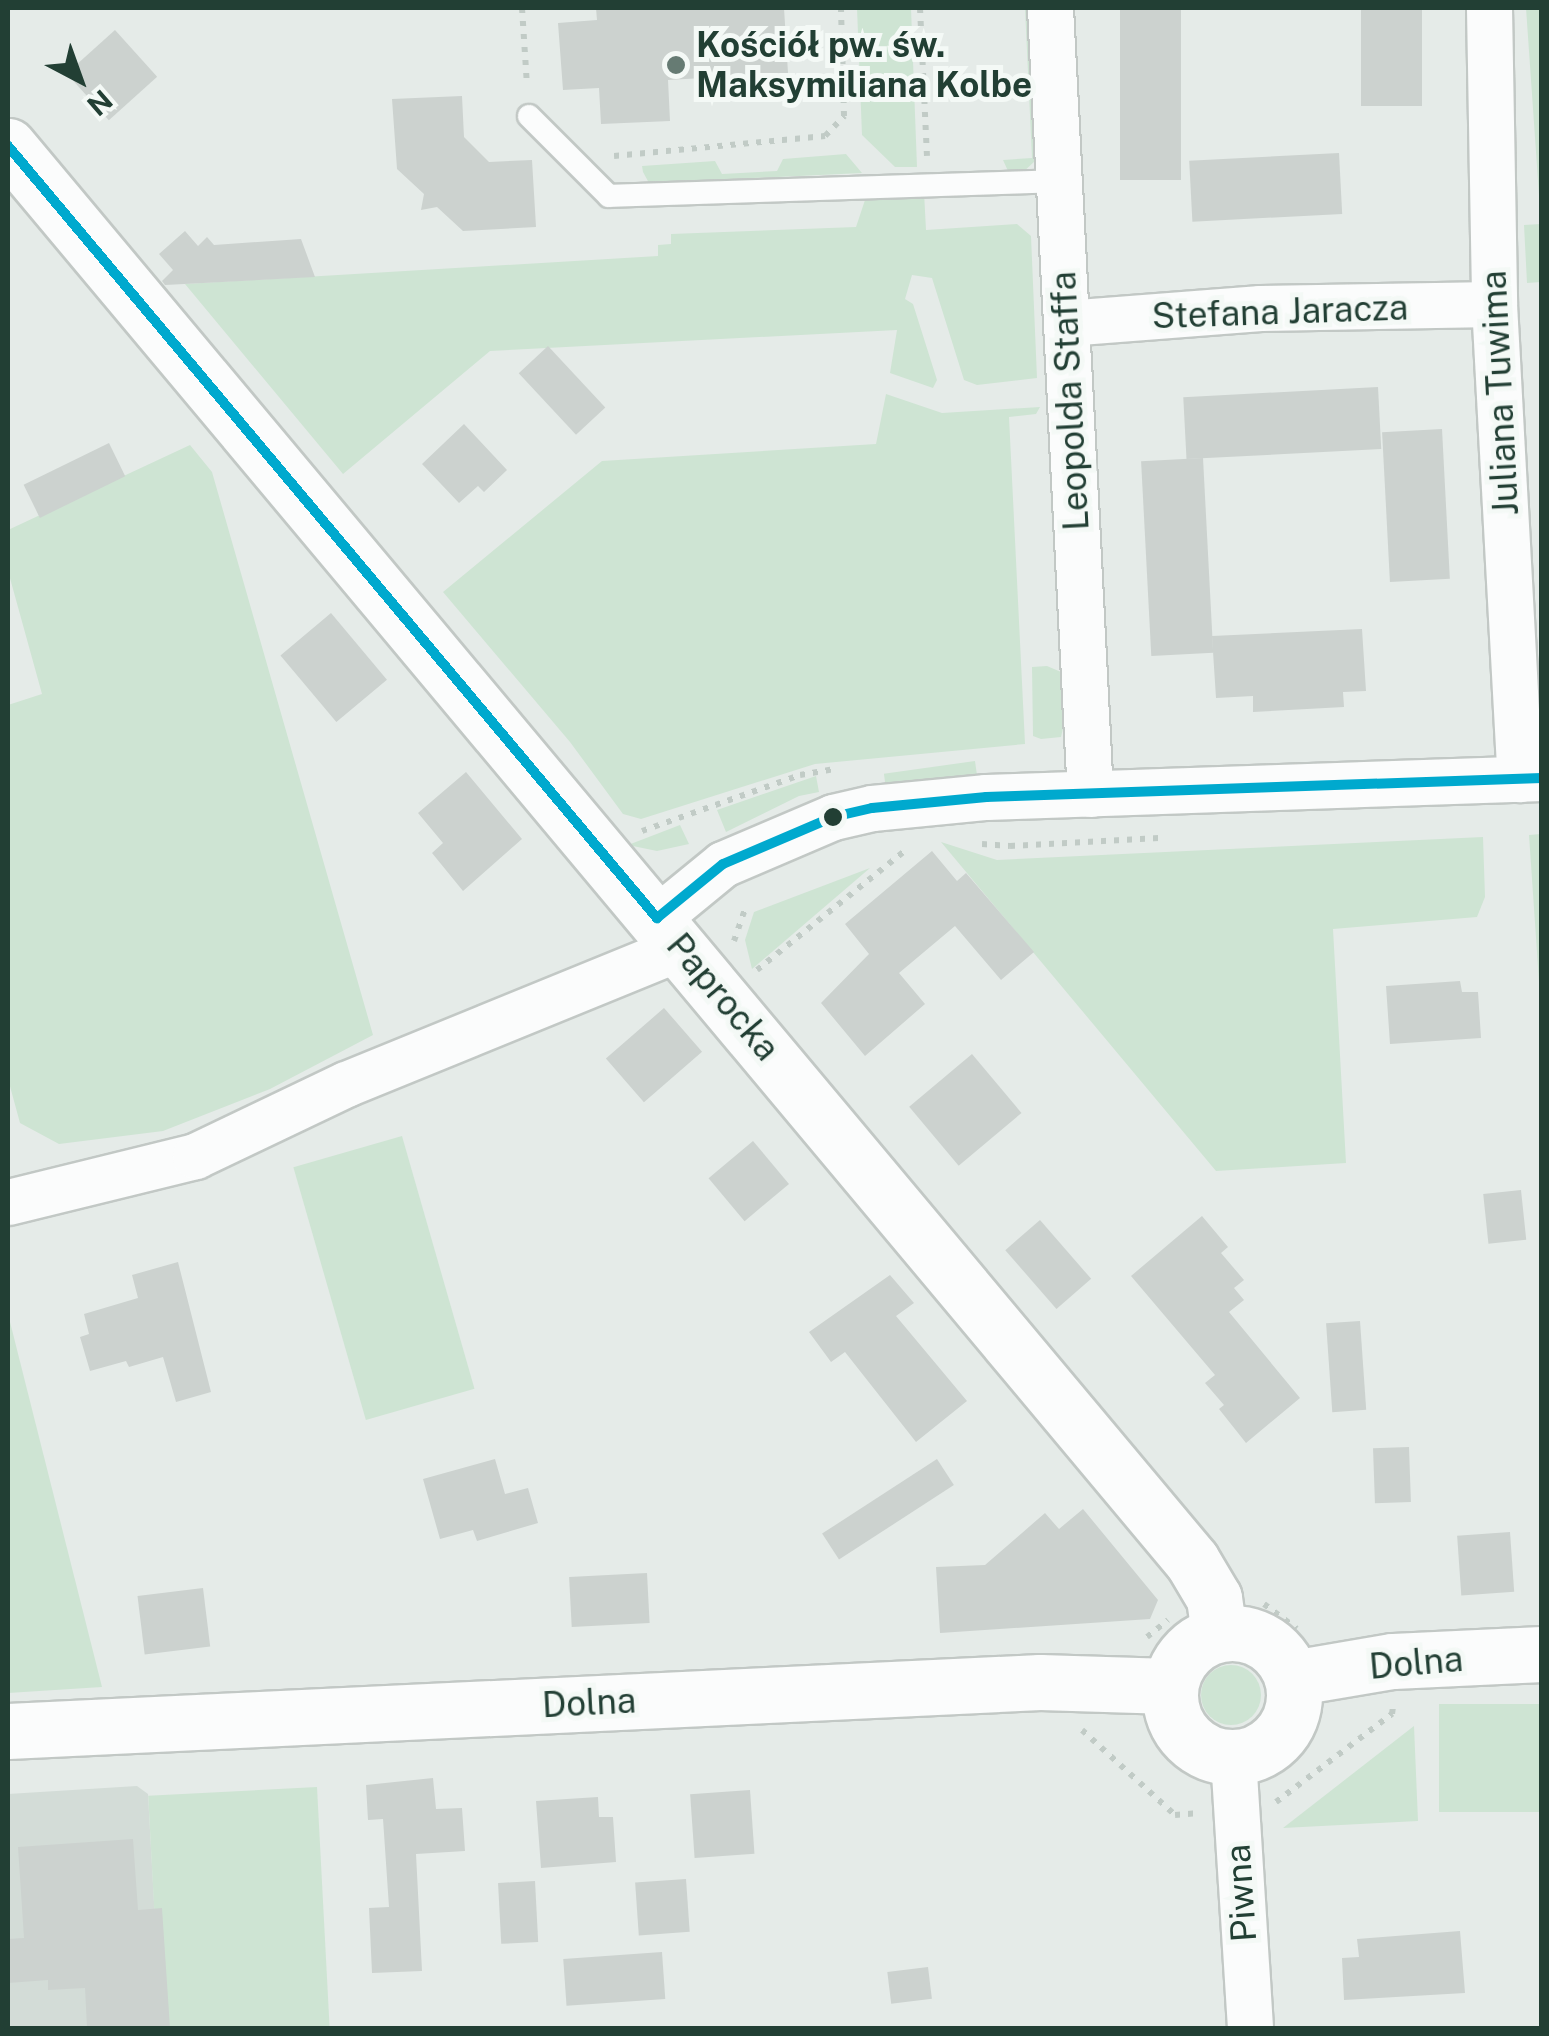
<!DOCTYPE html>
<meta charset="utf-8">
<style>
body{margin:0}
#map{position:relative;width:1549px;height:2036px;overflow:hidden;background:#e5ebe8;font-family:"Public Sans",sans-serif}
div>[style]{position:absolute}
.built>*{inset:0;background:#d3dcd7}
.green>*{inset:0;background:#cee4d3;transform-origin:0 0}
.round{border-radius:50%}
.building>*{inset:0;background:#ccd2cf;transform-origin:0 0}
.path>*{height:6px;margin-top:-3px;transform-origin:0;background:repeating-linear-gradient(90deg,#c1cbc6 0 5px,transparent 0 13px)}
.roads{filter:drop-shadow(2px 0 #c2c8c5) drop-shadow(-2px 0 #c2c8c5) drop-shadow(0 2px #c2c8c5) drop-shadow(0 -2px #c2c8c5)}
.service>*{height:22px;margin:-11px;padding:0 11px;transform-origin:11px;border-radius:11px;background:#fbfcfc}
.minor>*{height:45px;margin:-22.5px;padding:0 22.5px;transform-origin:22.5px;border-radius:22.5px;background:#fbfcfc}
.tertiary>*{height:55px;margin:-27.5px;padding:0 27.5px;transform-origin:27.5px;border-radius:27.5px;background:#fbfcfc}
.tertiary>.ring{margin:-27.5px;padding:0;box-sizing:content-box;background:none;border:55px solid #fbfcfc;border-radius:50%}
.bus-1>*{height:10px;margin:-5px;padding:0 5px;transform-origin:5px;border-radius:5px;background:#00a9ce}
.dots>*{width:28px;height:28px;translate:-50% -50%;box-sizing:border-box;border:5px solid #f4f9f6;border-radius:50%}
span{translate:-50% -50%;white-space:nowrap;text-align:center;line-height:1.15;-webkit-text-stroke:10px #f4f9f6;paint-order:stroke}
.poi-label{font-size:35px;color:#223f34;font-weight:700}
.left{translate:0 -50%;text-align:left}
.street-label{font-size:35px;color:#223f34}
.frame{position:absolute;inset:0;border:10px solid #223f34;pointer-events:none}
.north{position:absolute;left:30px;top:30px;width:100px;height:100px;-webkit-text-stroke:8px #f4f9f6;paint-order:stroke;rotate:139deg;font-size:28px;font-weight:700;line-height:40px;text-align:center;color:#223f34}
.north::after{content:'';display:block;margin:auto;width:35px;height:45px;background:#223f34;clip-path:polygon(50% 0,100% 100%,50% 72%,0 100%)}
</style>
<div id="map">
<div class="built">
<div style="clip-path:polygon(137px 1786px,148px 1794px,161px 2028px,8px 2028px,8px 1794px)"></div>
</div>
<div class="green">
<div style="clip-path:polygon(857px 8px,911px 8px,917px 167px,895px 167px,862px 135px)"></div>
<div style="clip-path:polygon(1025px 8px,1029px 8px,1036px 160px,1020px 175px,1008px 171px,1003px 160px,1032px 158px)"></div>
<div style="clip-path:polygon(1526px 8px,1542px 8px,1541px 282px,1527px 283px,1524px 225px,1541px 224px)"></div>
<div style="clip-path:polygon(846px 154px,862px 173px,649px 183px,643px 172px,642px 166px,715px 161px,722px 174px,777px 171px,783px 159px)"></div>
<div style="clip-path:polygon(924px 192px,926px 230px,1017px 224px,1031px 236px,1037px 378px,977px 385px,964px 380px,932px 278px,912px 275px,905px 299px,913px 304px,937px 380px,933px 388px,890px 373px,897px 330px,490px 351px,343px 474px,185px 284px,658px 256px,658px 245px,671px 244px,671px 234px,856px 227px,865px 200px)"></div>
<div style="clip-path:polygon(886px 394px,942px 413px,1040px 407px,1036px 414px,1009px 417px,1025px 744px,815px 764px,641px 819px,623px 814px,570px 742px,443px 592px,602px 461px,876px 444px)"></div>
<div style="clip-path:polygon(190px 445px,212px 472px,373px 1035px,270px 1089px,163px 1131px,59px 1144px,20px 1123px,8px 1079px,8px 705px,42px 694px,8px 571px,8px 530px)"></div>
<div style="clip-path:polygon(1047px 666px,1061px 672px,1065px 720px,1061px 737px,1041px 739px,1033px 736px,1032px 667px)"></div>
<div style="left:975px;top:761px;width:14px;height:92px;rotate:82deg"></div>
<div style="clip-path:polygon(816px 776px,819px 792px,799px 796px,726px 832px,717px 810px)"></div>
<div style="clip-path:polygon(680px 825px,689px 844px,657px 851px,628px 845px)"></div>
<div style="clip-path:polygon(1541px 834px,1542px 834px,1541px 1011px,1529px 835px)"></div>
<div style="clip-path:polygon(1483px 837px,1485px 897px,1477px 917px,1333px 929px,1346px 1163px,1216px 1171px,941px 842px,997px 860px)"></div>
<div style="clip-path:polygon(870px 868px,752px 969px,745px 940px,754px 912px)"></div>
<div style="left:402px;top:1136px;width:263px;height:113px;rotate:74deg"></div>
<div style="clip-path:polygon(8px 1314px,102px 1687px,8px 1693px)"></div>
<div class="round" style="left:1201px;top:1665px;width:60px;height:60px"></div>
<div style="left:1541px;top:1704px;width:108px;height:102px;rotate:90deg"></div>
<div style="clip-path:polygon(1414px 1726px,1418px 1821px,1283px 1828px)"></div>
<div style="left:317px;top:1787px;width:241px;height:169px;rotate:87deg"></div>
</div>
<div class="building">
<div style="clip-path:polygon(596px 8px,784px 8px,788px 73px,668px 80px,670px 121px,601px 124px,599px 88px,563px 90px,558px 23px,597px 20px)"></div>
<div style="left:1120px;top:8px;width:61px;height:172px"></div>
<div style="left:1361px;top:8px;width:61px;height:98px"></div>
<div style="left:115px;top:30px;width:63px;height:65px;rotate:48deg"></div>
<div style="clip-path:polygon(462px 96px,464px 137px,489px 162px,532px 160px,536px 227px,463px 231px,437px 207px,421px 210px,424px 194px,397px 169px,392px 99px)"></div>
<div style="left:1339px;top:153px;width:61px;height:150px;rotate:87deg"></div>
<div style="clip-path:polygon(185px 231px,198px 246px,207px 237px,214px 245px,301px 239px,315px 277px,165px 285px,162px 281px,173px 270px,159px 254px)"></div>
<div style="left:548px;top:346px;width:84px;height:40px;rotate:47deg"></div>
<div style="left:1378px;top:387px;width:62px;height:195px;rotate:87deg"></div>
<div style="clip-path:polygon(464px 424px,507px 470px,484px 492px,478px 486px,459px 503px,422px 464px)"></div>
<div style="left:1442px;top:429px;width:150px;height:60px;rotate:87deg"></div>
<div style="left:109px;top:443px;width:37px;height:95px;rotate:64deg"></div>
<div style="left:1203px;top:458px;width:195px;height:62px;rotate:87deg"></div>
<div style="left:331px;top:613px;width:87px;height:66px;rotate:50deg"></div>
<div style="clip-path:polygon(1362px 629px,1366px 691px,1343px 692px,1344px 707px,1253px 712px,1253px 696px,1216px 698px,1212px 636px)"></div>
<div style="clip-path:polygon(466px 772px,522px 839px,463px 891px,432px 853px,443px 843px,418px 813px)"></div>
<div style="clip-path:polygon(932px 851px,957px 881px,966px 873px,1034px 952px,1001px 980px,955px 926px,899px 973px,925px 1004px,865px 1056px,821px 1003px,869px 954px,845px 924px)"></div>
<div style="clip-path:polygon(1460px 981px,1462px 992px,1478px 992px,1481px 1038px,1390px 1044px,1386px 986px)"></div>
<div style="left:664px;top:1008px;width:58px;height:77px;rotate:49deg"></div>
<div style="left:972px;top:1054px;width:77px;height:82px;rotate:50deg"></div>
<div style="left:753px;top:1141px;width:56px;height:58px;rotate:50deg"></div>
<div style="left:1521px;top:1190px;width:50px;height:38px;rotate:84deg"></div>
<div style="clip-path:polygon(1202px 1216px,1228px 1247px,1221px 1253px,1244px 1280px,1234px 1288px,1244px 1300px,1229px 1312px,1300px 1398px,1246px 1443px,1219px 1409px,1224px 1405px,1205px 1383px,1215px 1375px,1131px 1276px)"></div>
<div style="left:1040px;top:1220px;width:78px;height:46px;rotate:49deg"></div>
<div style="clip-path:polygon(178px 1262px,211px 1392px,176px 1402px,163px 1357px,129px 1367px,126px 1361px,90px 1371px,80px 1337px,89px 1334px,84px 1314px,138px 1298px,132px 1275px)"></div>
<div style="clip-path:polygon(890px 1275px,914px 1303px,896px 1316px,967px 1401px,916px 1442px,845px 1352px,831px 1362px,809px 1332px)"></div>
<div style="left:1360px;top:1321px;width:89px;height:34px;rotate:86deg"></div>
<div style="left:1409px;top:1447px;width:55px;height:36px;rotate:88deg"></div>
<div style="clip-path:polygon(495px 1459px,505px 1494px,528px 1488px,538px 1523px,477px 1541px,473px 1530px,440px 1539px,423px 1479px)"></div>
<div style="left:937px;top:1459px;width:31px;height:137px;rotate:57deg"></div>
<div style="clip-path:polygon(1083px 1509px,1158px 1600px,1150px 1619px,940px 1633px,936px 1567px,985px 1565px,1045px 1513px,1059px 1529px)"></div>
<div style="left:1510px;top:1532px;width:60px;height:53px;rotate:86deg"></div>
<div style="left:647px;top:1573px;width:50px;height:78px;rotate:87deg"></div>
<div style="left:203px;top:1588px;width:59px;height:66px;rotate:83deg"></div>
<div style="clip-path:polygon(433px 1778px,436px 1809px,462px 1808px,465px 1851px,416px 1854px,422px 1971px,372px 1973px,369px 1908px,389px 1907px,383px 1819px,368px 1820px,366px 1785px)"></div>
<div style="left:750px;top:1790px;width:64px;height:60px;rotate:86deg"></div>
<div style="clip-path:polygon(598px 1797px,599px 1817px,613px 1817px,616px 1862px,541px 1868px,536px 1801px)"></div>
<div style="clip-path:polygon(133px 1839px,138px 1910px,162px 1908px,170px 2028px,87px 2028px,85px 1988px,48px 1990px,48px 1980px,8px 1983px,8px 1939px,24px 1938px,18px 1847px)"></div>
<div style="left:686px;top:1879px;width:53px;height:51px;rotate:86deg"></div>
<div style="left:535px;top:1881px;width:61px;height:37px;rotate:87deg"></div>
<div style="clip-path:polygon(1460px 1931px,1465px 1993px,1344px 2000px,1342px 1958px,1359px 1957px,1357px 1939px)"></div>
<div style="left:662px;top:1952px;width:47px;height:99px;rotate:86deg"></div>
<div style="left:928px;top:1967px;width:32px;height:41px;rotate:83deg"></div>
</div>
<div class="path">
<div style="left:522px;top:8px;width:78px;rotate:86.3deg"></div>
<div style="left:920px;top:8px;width:148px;rotate:87.3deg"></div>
<div style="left:614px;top:156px;width:212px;rotate:-5.4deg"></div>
<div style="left:825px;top:136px;width:28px;rotate:-46deg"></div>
<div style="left:844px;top:116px;width:108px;rotate:-91.6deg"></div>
<div style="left:642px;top:831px;width:168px;rotate:-19.5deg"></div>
<div style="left:800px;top:775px;width:35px;rotate:-10deg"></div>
<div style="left:982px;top:844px;width:28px;rotate:4deg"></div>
<div style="left:1010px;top:846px;width:149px;rotate:-3.1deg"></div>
<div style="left:734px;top:941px;width:34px;rotate:-71deg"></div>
<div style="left:757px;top:970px;width:193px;rotate:-38.9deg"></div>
<div style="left:1264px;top:1604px;width:41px;rotate:37.1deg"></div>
<div style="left:1147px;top:1637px;width:27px;rotate:-39deg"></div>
<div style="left:1082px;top:1730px;width:126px;rotate:42.4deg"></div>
<div style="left:1175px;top:1815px;width:21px;rotate:-5deg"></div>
<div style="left:1276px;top:1802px;width:146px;rotate:-37.2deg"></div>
<div style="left:1392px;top:1714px;width:7px;rotate:-82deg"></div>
</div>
<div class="roads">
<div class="service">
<div style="left:529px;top:116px;width:113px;rotate:45deg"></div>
<div style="left:609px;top:196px;width:450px;rotate:-1.9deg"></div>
</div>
<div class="minor">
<div style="left:1050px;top:8px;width:787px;rotate:87.09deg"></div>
<div style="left:1489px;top:8px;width:296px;rotate:89deg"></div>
<div style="left:1494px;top:304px;width:476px;rotate:86.9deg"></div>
<div style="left:1066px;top:323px;width:195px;rotate:-4.4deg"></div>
<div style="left:1260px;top:308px;width:234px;rotate:-1deg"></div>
<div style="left:657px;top:918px;width:85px;rotate:-39.3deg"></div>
<div style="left:723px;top:864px;width:120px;rotate:-23.1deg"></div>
<div style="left:833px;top:817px;width:40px;rotate:-13deg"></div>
<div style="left:872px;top:808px;width:115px;rotate:-5.5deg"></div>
<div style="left:986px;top:797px;width:556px;rotate:-1.96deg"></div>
<div style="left:8px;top:1202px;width:193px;rotate:-13.8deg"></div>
<div style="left:195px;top:1156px;width:167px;rotate:-25.5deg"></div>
<div style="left:346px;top:1084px;width:362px;rotate:-22.2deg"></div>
<div style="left:1233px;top:1757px;width:272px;rotate:86.4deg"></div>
</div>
<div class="tertiary">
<div style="left:8px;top:146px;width:1845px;rotate:50.08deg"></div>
<div style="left:1192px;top:1561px;width:43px;rotate:59.3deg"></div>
<div style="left:1214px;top:1598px;width:35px;rotate:82deg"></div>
<div class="ring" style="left:1170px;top:1633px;width:69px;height:69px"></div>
<div style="left:1292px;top:1678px;width:102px;rotate:-9.6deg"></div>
<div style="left:1393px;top:1661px;width:149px;rotate:-2.7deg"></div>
<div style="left:8px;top:1731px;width:1033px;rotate:-2.72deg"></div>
<div style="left:1040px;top:1682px;width:130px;rotate:1.8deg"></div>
</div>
</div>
<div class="bus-1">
<div style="left:8px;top:146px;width:1009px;rotate:49.95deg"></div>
<div style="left:657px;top:918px;width:85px;rotate:-39.3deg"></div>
<div style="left:723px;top:864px;width:120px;rotate:-23.1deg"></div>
<div style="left:833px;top:817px;width:40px;rotate:-13deg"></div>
<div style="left:872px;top:808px;width:115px;rotate:-5.5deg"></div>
<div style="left:986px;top:797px;width:556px;rotate:-1.96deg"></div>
</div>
<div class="dots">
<div style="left:676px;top:65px;background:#667b73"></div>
<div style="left:833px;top:817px;background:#223f34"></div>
</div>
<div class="poi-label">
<span class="left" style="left:696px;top:65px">Kościół pw. św.<br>Maksymiliana Kolbe</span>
</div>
<div class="street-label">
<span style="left:1280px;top:312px;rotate:-2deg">Stefana Jaracza</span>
<span style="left:1500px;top:393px;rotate:-93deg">Juliana Tuwima</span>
<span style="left:1070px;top:401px;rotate:-93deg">Leopolda Staffa</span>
<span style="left:723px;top:997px;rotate:50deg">Paprocka</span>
<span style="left:1416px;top:1663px;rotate:-5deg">Dolna</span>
<span style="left:589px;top:1703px;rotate:-3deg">Dolna</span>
<span style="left:1241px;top:1893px;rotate:-94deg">Piwna</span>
</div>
<div class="frame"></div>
<div class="north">N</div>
</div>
